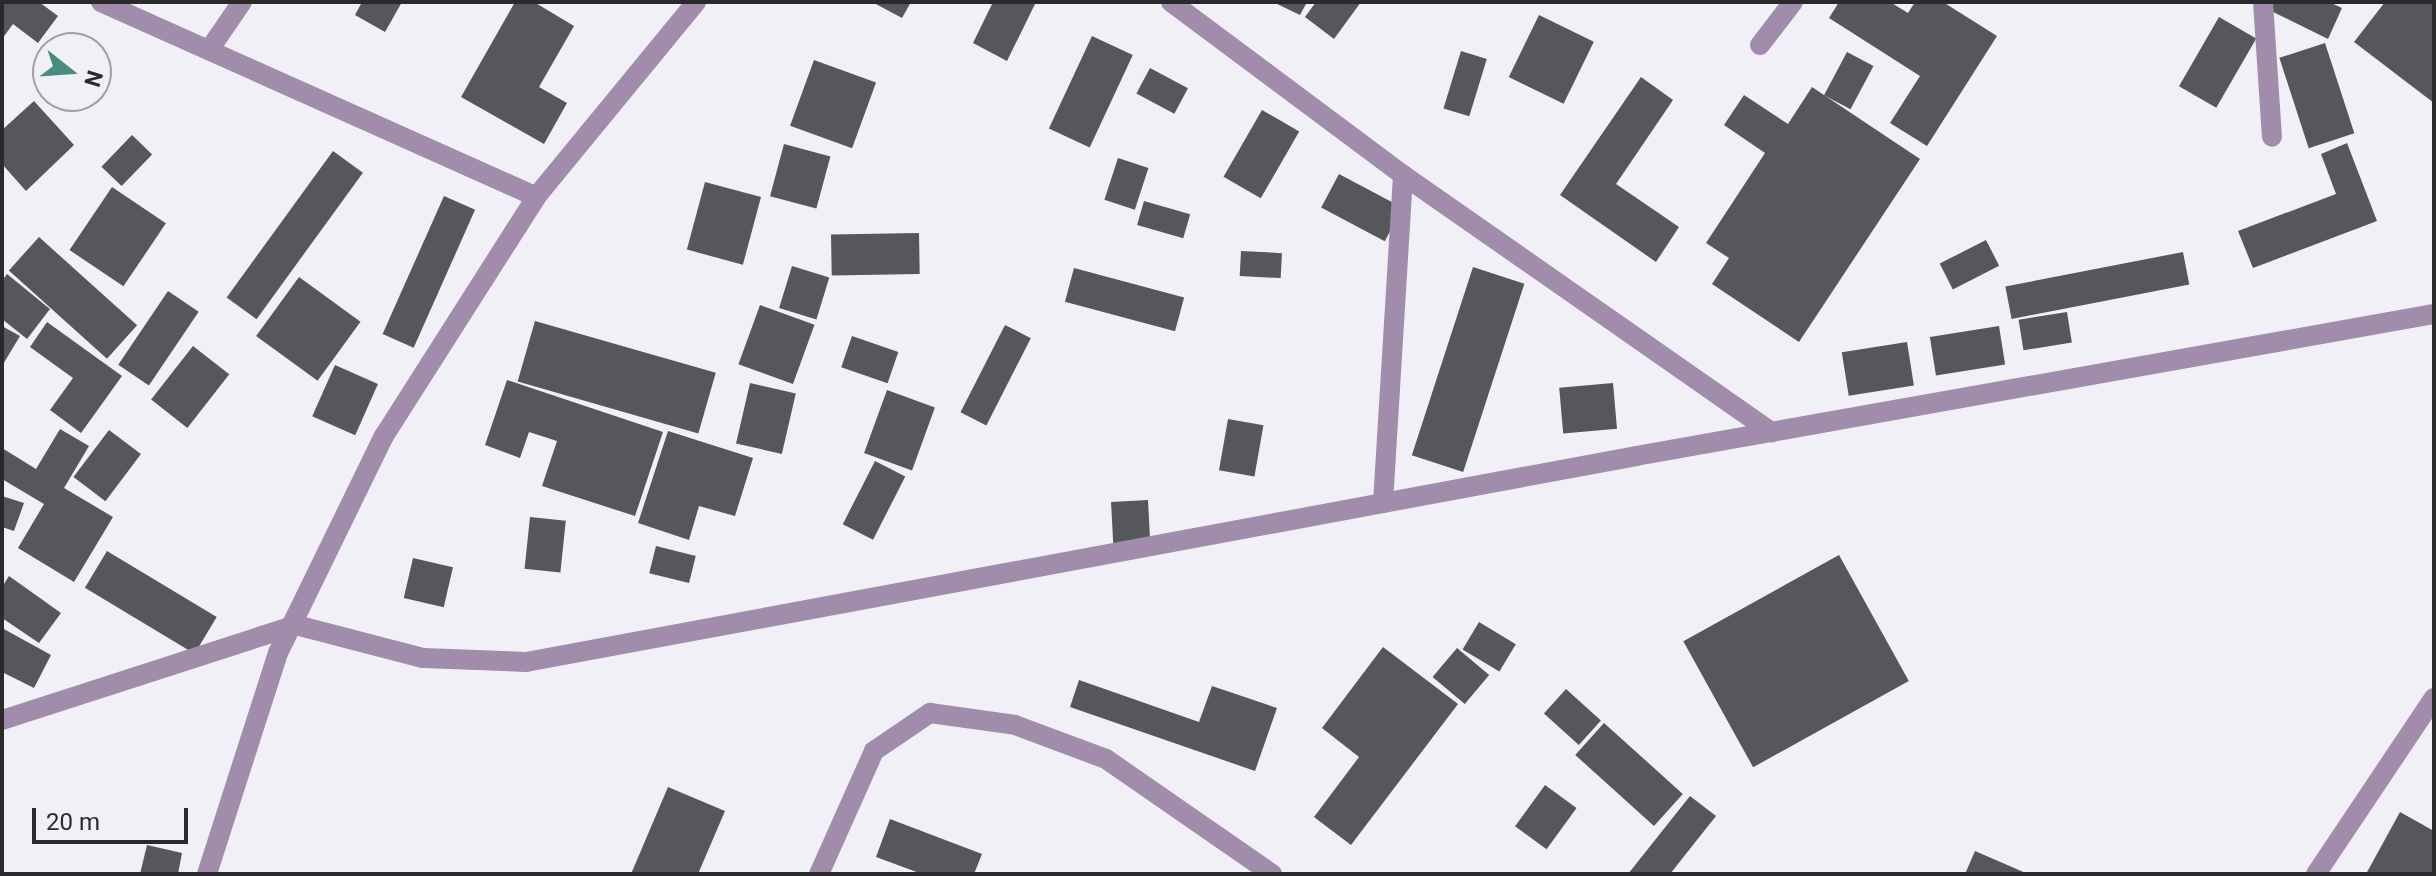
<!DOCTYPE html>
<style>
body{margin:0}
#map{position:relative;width:2436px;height:876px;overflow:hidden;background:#f1f0f6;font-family:Roboto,sans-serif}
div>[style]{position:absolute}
.building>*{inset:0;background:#55575b;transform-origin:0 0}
.minor>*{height:20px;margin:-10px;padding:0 10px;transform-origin:10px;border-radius:10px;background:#a18cac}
.tertiary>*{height:20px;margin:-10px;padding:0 10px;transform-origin:10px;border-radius:10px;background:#a18cac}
span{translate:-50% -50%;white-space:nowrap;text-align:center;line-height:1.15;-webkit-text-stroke:8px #f1f0f6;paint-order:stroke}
.frame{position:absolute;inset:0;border:4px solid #2a292b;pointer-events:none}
.north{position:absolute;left:32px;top:32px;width:80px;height:80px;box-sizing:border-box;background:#f1f0f6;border:2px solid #a1a0a5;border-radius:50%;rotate:107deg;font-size:22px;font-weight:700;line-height:32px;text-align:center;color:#2a292b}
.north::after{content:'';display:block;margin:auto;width:28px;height:36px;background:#488c7f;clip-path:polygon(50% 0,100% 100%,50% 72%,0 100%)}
.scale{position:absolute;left:32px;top:808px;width:156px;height:36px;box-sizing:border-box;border:4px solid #2a292b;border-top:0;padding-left:10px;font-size:24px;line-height:28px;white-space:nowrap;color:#2a292b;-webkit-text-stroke:6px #f1f0f6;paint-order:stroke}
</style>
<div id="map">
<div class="building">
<div style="clip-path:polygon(2px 2px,39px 2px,58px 16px,38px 43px,13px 24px,2px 39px)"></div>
<div style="clip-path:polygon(362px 2px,402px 2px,385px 32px,355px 15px)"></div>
<div style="clip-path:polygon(515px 2px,534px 2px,574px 26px,539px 87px,567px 103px,544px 144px,461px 97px)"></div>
<div style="clip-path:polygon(872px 2px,911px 2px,902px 18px)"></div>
<div style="clip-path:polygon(993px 2px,1036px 2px,1007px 61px,973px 43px)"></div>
<div style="clip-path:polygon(1273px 2px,1307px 2px,1300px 15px)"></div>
<div style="clip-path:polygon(1316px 2px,1361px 2px,1334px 39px,1305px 17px)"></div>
<div style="clip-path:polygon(1839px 2px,1890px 2px,1908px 13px,1915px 2px,1943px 2px,1997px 36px,1927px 146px,1890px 123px,1920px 76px,1829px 18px)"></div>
<div style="clip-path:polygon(2273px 2px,2329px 2px,2342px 8px,2328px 39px,2269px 10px)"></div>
<div style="clip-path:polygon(2385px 2px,2434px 2px,2434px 103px,2354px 42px)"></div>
<div style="left:1539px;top:15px;width:61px;height:69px;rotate:26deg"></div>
<div style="left:2219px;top:17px;width:43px;height:80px;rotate:30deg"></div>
<div style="left:1092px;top:36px;width:45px;height:102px;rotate:25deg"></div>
<div style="left:2325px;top:43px;width:95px;height:48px;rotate:72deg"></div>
<div style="left:1461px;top:51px;width:27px;height:60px;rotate:17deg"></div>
<div style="left:1847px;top:52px;width:30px;height:49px;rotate:28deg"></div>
<div style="left:814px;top:60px;width:66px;height:70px;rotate:20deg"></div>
<div style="left:1150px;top:68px;width:43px;height:29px;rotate:28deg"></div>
<div style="clip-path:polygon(1641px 77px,1673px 100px,1616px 184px,1679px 227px,1656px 262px,1560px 195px)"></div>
<div style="clip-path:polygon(1812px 87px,1920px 159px,1799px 342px,1712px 284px,1729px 258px,1706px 243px,1765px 153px,1724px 125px,1744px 95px,1788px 124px)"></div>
<div style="clip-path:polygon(34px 101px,74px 145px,26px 191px,2px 164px,2px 130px)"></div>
<div style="left:1262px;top:110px;width:43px;height:77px;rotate:30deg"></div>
<div style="left:132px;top:135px;width:28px;height:44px;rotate:44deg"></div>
<div style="clip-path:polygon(2347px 143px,2377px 221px,2253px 268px,2238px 231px,2336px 194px,2321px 154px)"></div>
<div style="left:784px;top:144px;width:48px;height:54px;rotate:15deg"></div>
<div style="left:333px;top:151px;width:37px;height:181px;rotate:36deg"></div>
<div style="left:1118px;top:158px;width:32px;height:44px;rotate:18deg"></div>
<div style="left:1339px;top:174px;width:72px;height:38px;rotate:28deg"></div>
<div style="left:705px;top:182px;width:58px;height:70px;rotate:15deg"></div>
<div style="left:112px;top:187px;width:65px;height:76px;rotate:34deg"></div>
<div style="left:444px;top:196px;width:34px;height:151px;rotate:24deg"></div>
<div style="left:1144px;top:201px;width:48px;height:25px;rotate:16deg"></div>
<div style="left:919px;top:233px;width:41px;height:88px;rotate:89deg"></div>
<div style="left:39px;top:237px;width:132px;height:45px;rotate:42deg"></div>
<div style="left:1986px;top:240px;width:29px;height:52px;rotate:63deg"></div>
<div style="left:1241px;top:251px;width:41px;height:25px;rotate:3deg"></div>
<div style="left:2183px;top:252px;width:33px;height:181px;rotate:79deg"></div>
<div style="left:792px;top:266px;width:39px;height:44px;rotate:17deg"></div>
<div style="left:1473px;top:267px;width:54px;height:198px;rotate:18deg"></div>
<div style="left:1074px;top:268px;width:114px;height:35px;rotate:15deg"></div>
<div style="clip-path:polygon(7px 274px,50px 309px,27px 339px,2px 319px,2px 281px)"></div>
<div style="left:299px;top:277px;width:76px;height:73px;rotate:36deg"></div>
<div style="left:168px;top:291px;width:37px;height:89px;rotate:34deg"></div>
<div style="left:760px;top:305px;width:58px;height:63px;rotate:20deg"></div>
<div style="left:2067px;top:312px;width:31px;height:49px;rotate:81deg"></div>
<div style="left:535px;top:321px;width:188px;height:63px;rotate:16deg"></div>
<div style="clip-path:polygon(47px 322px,122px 376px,81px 433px,50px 410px,73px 378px,30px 347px)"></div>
<div style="left:1005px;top:325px;width:29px;height:98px;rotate:27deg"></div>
<div style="clip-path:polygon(2px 326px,20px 336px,2px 366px)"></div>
<div style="left:1999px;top:326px;width:39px;height:70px;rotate:81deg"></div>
<div style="left:852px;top:336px;width:49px;height:33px;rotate:19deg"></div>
<div style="left:1907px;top:342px;width:44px;height:66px;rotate:81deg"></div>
<div style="left:193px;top:346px;width:46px;height:68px;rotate:38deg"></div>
<div style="left:335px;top:365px;width:47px;height:56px;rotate:24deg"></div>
<div style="clip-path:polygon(507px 380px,663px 432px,635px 516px,542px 486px,557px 441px,529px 432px,520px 458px,485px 445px)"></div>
<div style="left:750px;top:383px;width:47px;height:62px;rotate:13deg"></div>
<div style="left:1613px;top:383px;width:46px;height:54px;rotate:85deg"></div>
<div style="left:887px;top:390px;width:51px;height:67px;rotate:20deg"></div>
<div style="left:1228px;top:419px;width:36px;height:52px;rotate:10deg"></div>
<div style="clip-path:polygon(60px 429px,89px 446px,64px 488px,113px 517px,74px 582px,18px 548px,44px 504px,2px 479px,2px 448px,36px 469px)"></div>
<div style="left:109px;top:430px;width:40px;height:59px;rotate:37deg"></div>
<div style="clip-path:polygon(668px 431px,753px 458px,735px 516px,699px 506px,689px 540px,638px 523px)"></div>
<div style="left:875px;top:461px;width:34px;height:71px;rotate:27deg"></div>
<div style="clip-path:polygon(2px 496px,24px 503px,14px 531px,2px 527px)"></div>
<div style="left:1148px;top:500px;width:42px;height:37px;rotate:87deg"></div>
<div style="left:530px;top:517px;width:36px;height:52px;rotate:6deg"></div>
<div style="left:656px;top:546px;width:41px;height:28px;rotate:14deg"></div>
<div style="left:107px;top:551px;width:128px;height:43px;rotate:31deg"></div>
<div style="left:1839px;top:555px;width:144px;height:178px;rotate:61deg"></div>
<div style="left:413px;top:558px;width:41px;height:41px;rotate:13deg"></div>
<div style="clip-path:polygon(9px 576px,61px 613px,39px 643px,2px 618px,2px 587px)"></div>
<div style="left:1479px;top:622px;width:43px;height:32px;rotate:31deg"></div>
<div style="clip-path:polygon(2px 628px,51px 655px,34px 688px,2px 672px)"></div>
<div style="clip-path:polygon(1383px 647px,1458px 704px,1351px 845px,1314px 817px,1359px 757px,1322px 728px)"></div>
<div style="left:1457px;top:648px;width:42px;height:38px;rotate:40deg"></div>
<div style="clip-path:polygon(1079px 680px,1199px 722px,1212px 686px,1277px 708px,1255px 771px,1070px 707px)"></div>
<div style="left:1566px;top:689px;width:47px;height:33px;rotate:42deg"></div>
<div style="left:1604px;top:723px;width:106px;height:43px;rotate:42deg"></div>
<div style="left:1545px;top:785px;width:39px;height:51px;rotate:36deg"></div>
<div style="clip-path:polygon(668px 787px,725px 811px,698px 874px,631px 874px)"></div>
<div style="clip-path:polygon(1690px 796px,1716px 816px,1670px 874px,1628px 874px)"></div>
<div style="clip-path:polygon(2400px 812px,2434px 831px,2434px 874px,2366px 874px)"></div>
<div style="clip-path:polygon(890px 819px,982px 854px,974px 874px,922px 874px,876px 857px)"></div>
<div style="clip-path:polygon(147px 845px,182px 853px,178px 874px,140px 874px)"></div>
<div style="clip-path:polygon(1975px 851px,2028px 874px,1965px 874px)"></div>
</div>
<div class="minor">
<div style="left:101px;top:2px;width:477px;rotate:24.1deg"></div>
<div style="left:1171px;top:2px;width:289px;rotate:36.7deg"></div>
<div style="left:1403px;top:175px;width:450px;rotate:34.9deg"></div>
<div style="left:2263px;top:2px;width:135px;rotate:86.2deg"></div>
<div style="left:1760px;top:45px;width:54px;rotate:-52.5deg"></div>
<div style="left:209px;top:50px;width:58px;rotate:-55.5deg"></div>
<div style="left:1383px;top:503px;width:329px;rotate:-86.5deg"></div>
<div style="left:2px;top:720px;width:309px;rotate:-17.9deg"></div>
<div style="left:296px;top:625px;width:131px;rotate:14.6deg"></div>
<div style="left:423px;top:658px;width:103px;rotate:2.2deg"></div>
<div style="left:526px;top:662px;width:1129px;rotate:-10.51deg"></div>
<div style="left:1636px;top:456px;width:811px;rotate:-10.09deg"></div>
<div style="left:819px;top:874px;width:135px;rotate:-65.9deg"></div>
<div style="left:874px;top:751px;width:68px;rotate:-34.2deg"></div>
<div style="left:930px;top:713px;width:86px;rotate:8deg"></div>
<div style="left:1015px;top:725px;width:97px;rotate:20.5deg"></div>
<div style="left:1106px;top:759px;width:202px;rotate:34.7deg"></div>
<div style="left:2316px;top:874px;width:212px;rotate:-56.2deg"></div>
</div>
<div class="tertiary">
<div style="left:207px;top:874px;width:232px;rotate:-72.2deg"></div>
<div style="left:278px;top:653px;width:242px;rotate:-64deg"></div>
<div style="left:384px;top:436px;width:283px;rotate:-57.5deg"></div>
<div style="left:536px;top:197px;width:252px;rotate:-50.6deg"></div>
</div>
<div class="frame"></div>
<div class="north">N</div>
<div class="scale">20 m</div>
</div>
